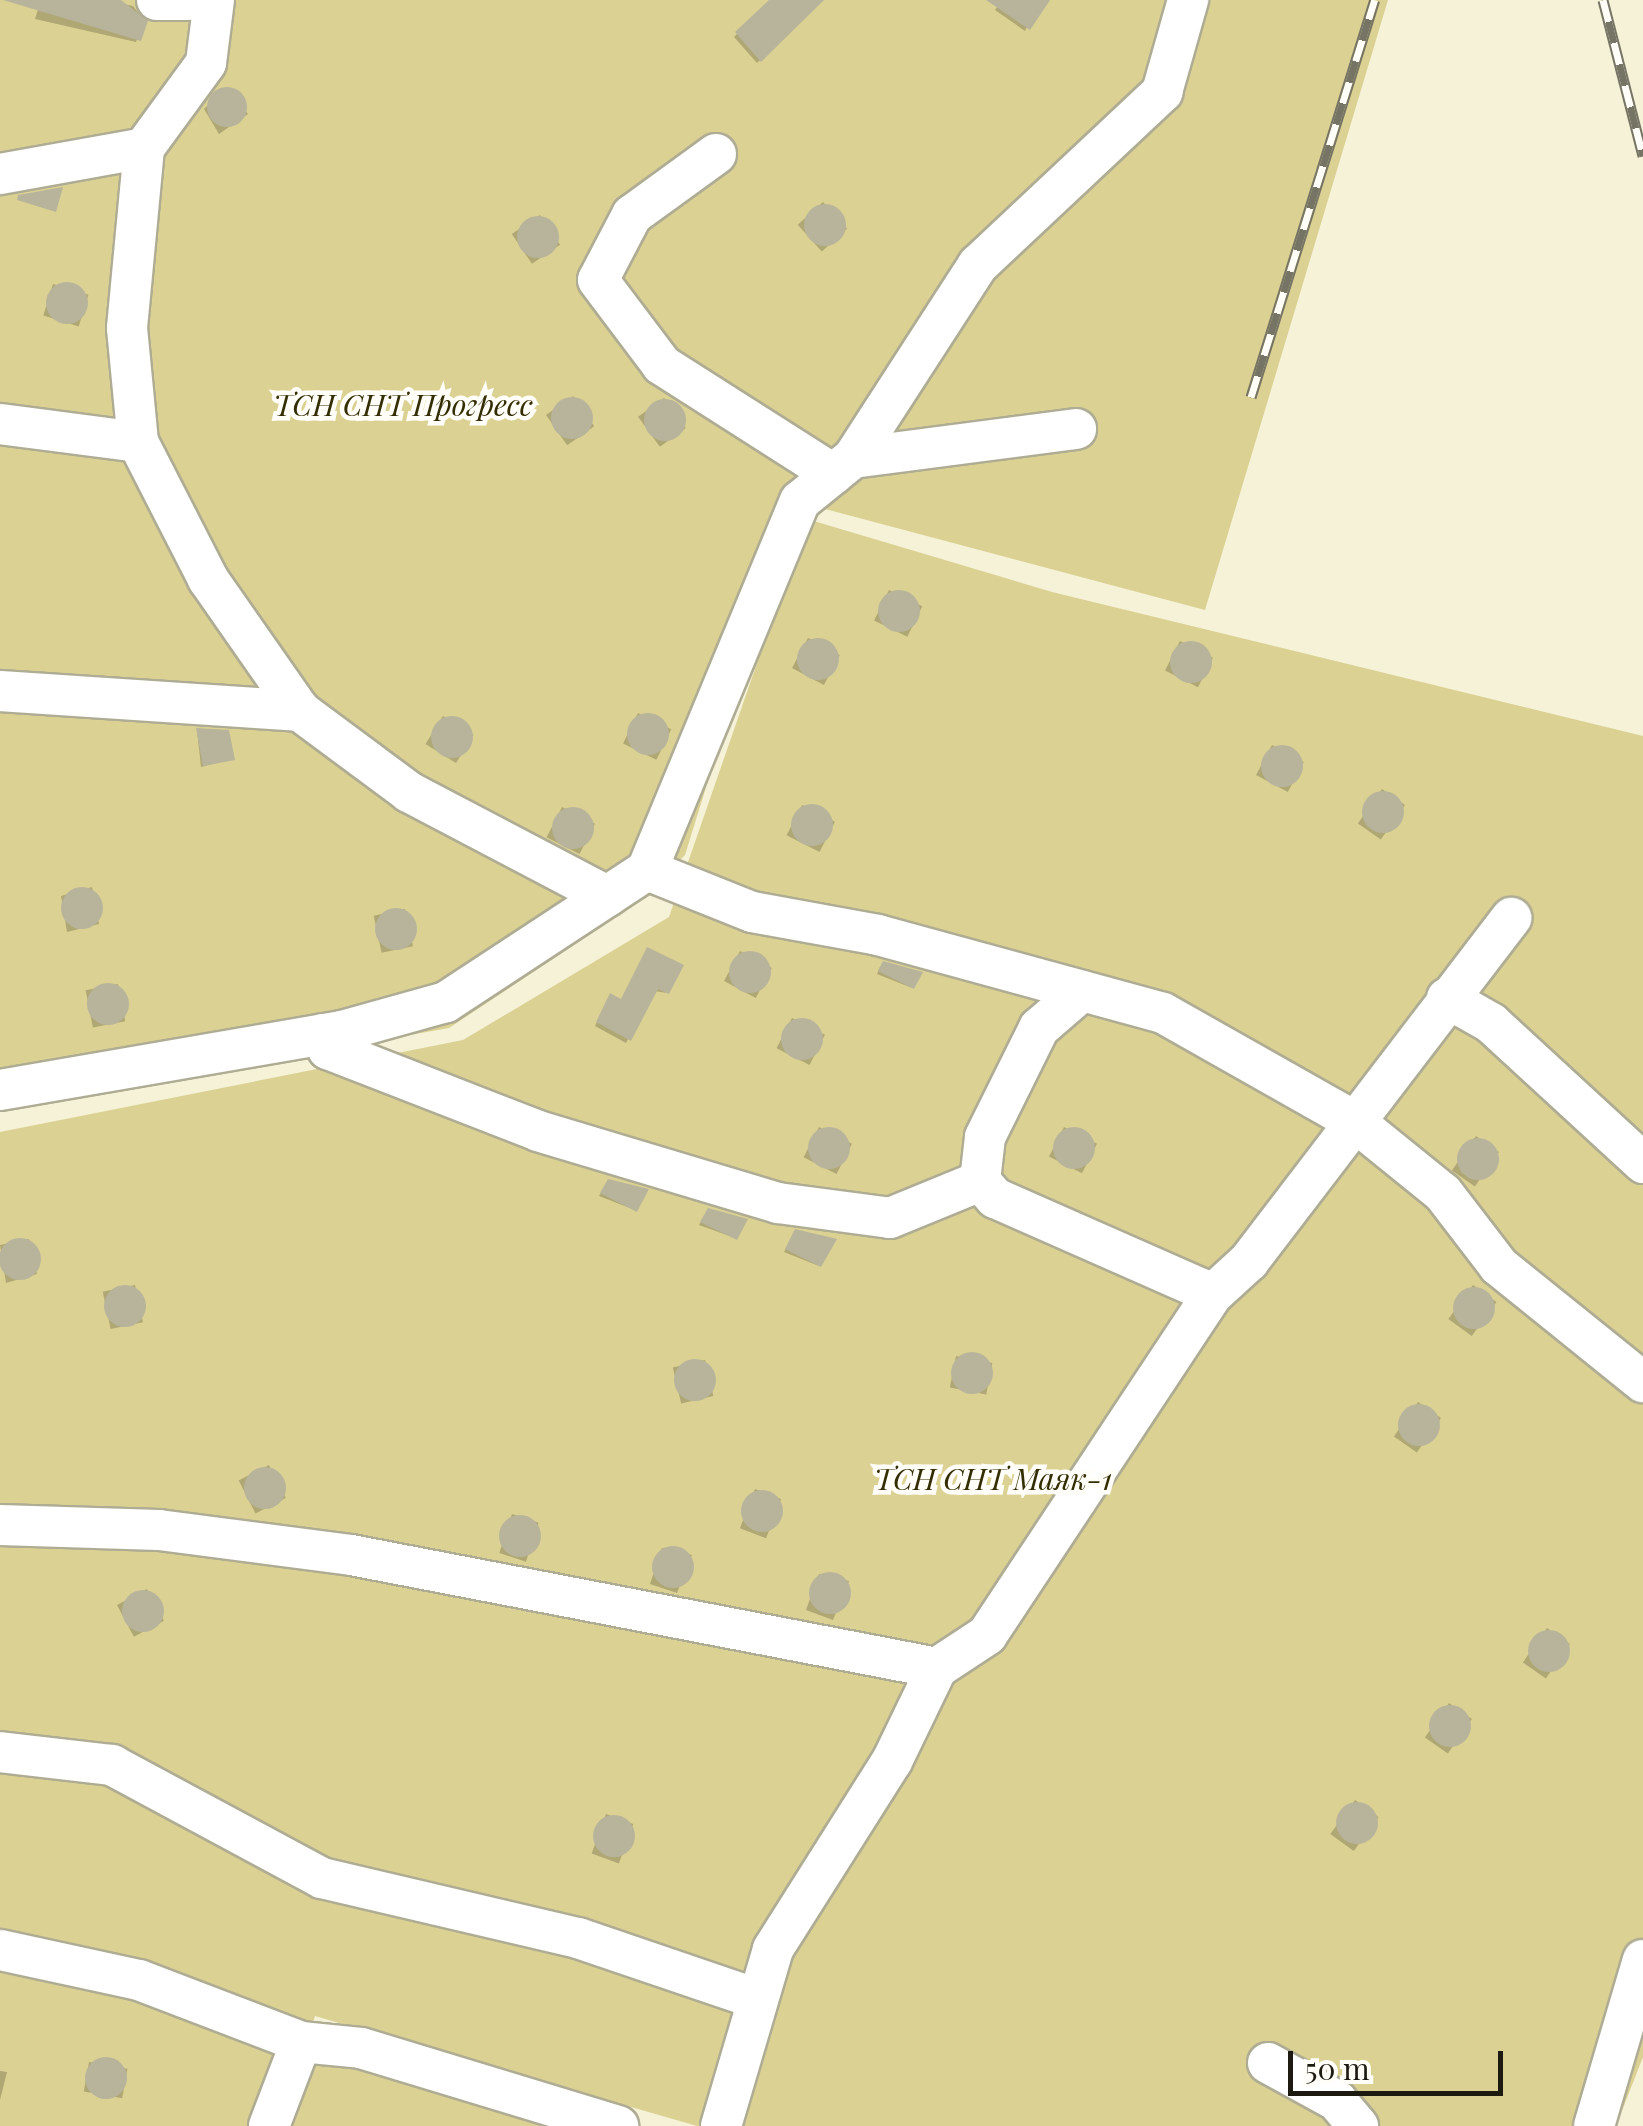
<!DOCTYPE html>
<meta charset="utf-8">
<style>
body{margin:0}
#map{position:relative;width:1643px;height:2126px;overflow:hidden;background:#f5f2d8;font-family:"Playfair Display",serif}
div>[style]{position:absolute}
.green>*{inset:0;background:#dbd192}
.shadow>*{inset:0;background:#0003;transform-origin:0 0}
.building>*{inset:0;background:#b8b49c}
.round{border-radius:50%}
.roads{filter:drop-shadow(2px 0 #afac94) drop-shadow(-2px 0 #afac94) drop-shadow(0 2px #afac94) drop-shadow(0 -2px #afac94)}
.minor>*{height:40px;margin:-20px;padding:0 20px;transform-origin:20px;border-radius:20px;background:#fff}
.rail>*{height:11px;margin-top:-5.5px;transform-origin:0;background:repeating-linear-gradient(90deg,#fffef9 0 22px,#767464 0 44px);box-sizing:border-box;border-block:2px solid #767464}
span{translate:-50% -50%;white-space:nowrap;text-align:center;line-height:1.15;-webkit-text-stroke:9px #fffef9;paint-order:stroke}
.park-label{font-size:30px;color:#332d02;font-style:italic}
.scale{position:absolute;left:1288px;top:2051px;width:215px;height:45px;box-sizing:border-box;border:5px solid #1c1a11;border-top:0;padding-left:12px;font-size:30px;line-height:35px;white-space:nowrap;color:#1c1a11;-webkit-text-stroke:8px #fffef9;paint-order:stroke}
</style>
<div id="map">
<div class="green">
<div style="clip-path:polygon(0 0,1388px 0,1205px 610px,795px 501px,685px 855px,637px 903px,449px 1028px,0 1108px)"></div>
<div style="clip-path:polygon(807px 519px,1052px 592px,1643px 736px,1643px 2057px,1616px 2126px,697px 2126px,315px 2016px,278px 2126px,0 2126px,0 1132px,463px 1040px,669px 917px)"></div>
<div style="clip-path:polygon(314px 2053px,554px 2126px,289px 2126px)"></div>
</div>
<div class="shadow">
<div style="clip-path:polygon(41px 0,103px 0,133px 6px,145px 22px,136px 42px,35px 19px)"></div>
<div style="clip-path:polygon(770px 0,821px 0,757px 63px,734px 37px)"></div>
<div style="clip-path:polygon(1002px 0,1040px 0,1025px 31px,995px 10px)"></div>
<div style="clip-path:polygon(226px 87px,248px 114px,219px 134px,204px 109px)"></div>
<div style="left:823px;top:202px;width:36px;height:34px;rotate:48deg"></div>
<div style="left:540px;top:215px;width:36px;height:34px;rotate:56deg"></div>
<div style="left:53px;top:284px;width:37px;height:33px;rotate:17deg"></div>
<div style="left:573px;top:396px;width:37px;height:33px;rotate:55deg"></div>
<div style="left:664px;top:398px;width:37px;height:32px;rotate:54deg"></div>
<div style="left:889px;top:590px;width:37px;height:34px;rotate:26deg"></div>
<div style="left:808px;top:638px;width:36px;height:34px;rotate:28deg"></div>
<div style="left:1180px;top:641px;width:37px;height:33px;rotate:27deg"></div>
<div style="left:638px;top:713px;width:37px;height:34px;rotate:26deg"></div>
<div style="left:443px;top:716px;width:36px;height:33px;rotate:32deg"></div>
<div style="clip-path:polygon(197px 730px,232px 759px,201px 767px)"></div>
<div style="left:1272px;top:745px;width:36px;height:34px;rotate:28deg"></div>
<div style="left:1382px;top:789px;width:28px;height:42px;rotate:35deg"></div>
<div style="left:802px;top:805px;width:37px;height:34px;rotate:27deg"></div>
<div style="left:562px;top:807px;width:37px;height:34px;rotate:27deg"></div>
<div style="clip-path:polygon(92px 887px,99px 924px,67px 932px,61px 896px)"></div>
<div style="left:405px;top:909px;width:38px;height:32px;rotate:78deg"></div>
<div style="left:740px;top:951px;width:36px;height:34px;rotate:28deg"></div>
<div style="clip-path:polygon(645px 953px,667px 993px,654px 991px,626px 1043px,595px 1026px,608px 999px,620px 1002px)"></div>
<div style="clip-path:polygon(880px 967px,912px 988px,877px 974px)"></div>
<div style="left:118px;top:984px;width:38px;height:33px;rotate:79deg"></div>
<div style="left:792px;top:1018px;width:37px;height:34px;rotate:27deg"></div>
<div style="left:819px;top:1127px;width:37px;height:34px;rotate:27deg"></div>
<div style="left:1064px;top:1127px;width:37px;height:33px;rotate:27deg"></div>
<div style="left:1476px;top:1136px;width:28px;height:42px;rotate:35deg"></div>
<div style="clip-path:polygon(606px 1185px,635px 1210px,599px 1196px)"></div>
<div style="clip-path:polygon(706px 1214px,735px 1238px,699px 1225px)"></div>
<div style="clip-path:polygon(29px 1239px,37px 1274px,6px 1283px,0 1245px)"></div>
<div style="clip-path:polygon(790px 1241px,819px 1266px,784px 1252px)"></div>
<div style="left:135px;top:1285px;width:38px;height:33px;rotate:78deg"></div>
<div style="left:1473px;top:1285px;width:29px;height:42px;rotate:36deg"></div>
<div style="left:956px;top:1356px;width:37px;height:32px;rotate:11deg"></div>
<div style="left:705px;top:1360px;width:37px;height:33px;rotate:77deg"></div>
<div style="left:1418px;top:1402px;width:28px;height:42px;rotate:35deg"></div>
<div style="left:269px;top:1465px;width:37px;height:34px;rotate:63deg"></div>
<div style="left:755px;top:1489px;width:28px;height:42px;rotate:21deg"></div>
<div style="left:512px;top:1514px;width:28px;height:41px;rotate:18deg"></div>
<div style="clip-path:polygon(662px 1548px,692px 1555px,677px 1593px,650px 1584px)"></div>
<div style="clip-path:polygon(819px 1574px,849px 1581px,833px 1620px,806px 1610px)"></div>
<div style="left:147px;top:1589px;width:36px;height:34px;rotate:62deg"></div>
<div style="left:1547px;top:1628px;width:28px;height:42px;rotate:35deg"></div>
<div style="left:1449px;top:1703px;width:28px;height:42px;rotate:35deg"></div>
<div style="left:1355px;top:1800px;width:29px;height:42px;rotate:36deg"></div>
<div style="left:606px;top:1814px;width:29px;height:42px;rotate:20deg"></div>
<div style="left:89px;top:2062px;width:39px;height:30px;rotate:10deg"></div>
<div style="clip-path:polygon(0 2071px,7px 2072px,0 2100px)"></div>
</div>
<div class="building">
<div style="clip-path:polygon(3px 0,121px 0,148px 21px,141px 41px)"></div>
<div style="clip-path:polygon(769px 0,824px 0,761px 62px,735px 32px)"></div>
<div style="clip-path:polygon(986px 0,1050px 0,1030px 30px)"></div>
<div class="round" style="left:207px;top:87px;width:40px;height:40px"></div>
<div style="clip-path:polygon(63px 187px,56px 212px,17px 200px,18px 195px)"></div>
<div class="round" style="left:804px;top:204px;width:42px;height:42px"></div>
<div class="round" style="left:517px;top:216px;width:42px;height:42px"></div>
<div class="round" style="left:46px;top:282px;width:42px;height:42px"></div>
<div class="round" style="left:551px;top:397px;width:42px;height:42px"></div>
<div class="round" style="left:644px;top:399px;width:42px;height:42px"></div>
<div class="round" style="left:878px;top:590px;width:42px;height:42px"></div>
<div class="round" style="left:797px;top:638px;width:42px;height:42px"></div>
<div class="round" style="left:1170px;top:641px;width:42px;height:42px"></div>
<div class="round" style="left:627px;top:713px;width:42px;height:42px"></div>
<div class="round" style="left:431px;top:716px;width:42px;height:42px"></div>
<div style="clip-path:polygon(196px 728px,229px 730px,235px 760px,203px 766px)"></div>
<div class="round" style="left:1261px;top:745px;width:42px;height:42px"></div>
<div class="round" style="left:1362px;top:791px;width:42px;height:42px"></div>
<div class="round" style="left:791px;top:804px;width:42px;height:42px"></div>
<div class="round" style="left:552px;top:807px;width:42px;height:42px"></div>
<div class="round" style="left:61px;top:887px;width:42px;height:42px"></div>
<div class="round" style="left:375px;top:908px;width:42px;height:42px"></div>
<div style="clip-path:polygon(647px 947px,684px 965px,669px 994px,658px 989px,631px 1041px,596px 1022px,610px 993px,621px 999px)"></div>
<div class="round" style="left:729px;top:951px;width:42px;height:42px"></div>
<div style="clip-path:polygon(883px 961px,923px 972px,914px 989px,878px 971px)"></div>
<div class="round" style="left:87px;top:983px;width:42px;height:42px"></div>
<div class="round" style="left:781px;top:1018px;width:42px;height:42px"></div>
<div class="round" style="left:808px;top:1127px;width:42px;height:42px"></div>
<div class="round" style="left:1053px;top:1127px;width:42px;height:42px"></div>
<div class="round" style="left:1457px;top:1138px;width:42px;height:42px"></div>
<div style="clip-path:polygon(608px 1179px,649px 1189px,637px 1212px,600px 1193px)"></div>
<div style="clip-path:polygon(708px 1208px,748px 1219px,737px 1240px,700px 1222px)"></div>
<div style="clip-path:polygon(795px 1229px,837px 1239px,821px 1267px,785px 1249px)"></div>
<div class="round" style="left:-1px;top:1238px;width:42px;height:42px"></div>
<div class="round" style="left:104px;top:1285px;width:42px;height:42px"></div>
<div class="round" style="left:1453px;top:1287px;width:42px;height:42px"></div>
<div class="round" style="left:951px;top:1352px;width:42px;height:42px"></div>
<div class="round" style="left:674px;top:1359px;width:42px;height:42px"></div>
<div class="round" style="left:1398px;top:1404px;width:42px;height:42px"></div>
<div class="round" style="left:244px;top:1467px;width:42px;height:42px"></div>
<div class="round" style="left:741px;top:1490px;width:42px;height:42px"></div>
<div class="round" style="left:499px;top:1515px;width:42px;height:42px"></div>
<div class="round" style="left:652px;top:1546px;width:42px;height:42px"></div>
<div class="round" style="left:809px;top:1572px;width:42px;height:42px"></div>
<div class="round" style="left:122px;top:1590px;width:42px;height:42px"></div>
<div class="round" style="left:1528px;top:1630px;width:42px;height:42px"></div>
<div class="round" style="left:1429px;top:1705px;width:42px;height:42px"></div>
<div class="round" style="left:1336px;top:1802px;width:42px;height:42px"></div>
<div class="round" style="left:593px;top:1815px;width:42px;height:42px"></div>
<div class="round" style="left:85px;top:2057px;width:42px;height:42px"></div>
</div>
<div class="roads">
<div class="minor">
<div style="left:157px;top:0;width:31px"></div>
<div style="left:144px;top:148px;width:181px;rotate:95.4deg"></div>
<div style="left:127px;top:328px;width:115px;rotate:84.5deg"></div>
<div style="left:138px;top:442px;width:154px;rotate:62.9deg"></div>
<div style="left:208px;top:579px;width:161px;rotate:55.1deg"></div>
<div style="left:300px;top:711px;width:136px;rotate:36.6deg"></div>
<div style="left:409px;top:792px;width:224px;rotate:27.7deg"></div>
<div style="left:716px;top:154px;width:104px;rotate:144deg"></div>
<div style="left:632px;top:215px;width:73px;rotate:117.6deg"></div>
<div style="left:598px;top:280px;width:106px;rotate:53deg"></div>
<div style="left:662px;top:365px;width:203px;rotate:32.5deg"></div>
<div style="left:0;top:174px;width:146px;rotate:-10.2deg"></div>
<div style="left:144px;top:148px;width:105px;rotate:-53.9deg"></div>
<div style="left:206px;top:63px;width:64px;rotate:-82.8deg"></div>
<div style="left:0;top:424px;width:139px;rotate:7.4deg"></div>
<div style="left:853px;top:458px;width:230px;rotate:-57.1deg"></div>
<div style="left:978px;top:265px;width:253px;rotate:-43.2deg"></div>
<div style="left:1162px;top:92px;width:96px;rotate:-74.2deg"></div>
<div style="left:0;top:691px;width:301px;rotate:3.8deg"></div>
<div style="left:647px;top:870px;width:113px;rotate:21.8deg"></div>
<div style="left:752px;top:912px;width:128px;rotate:10.3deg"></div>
<div style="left:878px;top:935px;width:295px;rotate:15.3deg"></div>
<div style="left:1163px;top:1013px;width:219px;rotate:29.5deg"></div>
<div style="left:1354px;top:1121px;width:114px;rotate:39deg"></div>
<div style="left:1443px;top:1193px;width:92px;rotate:52.5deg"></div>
<div style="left:1499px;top:1266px;width:185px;rotate:38.9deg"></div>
<div style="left:1447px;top:998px;width:51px;rotate:29.6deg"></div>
<div style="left:1491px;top:1023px;width:207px;rotate:42.6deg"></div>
<div style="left:323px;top:1034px;width:16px;rotate:72deg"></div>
<div style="left:328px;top:1049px;width:225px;rotate:21.3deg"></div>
<div style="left:538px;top:1131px;width:251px;rotate:16.7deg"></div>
<div style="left:778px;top:1203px;width:113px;rotate:7.6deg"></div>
<div style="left:890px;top:1218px;width:97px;rotate:-22.3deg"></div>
<div style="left:0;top:1090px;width:347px;rotate:-9.8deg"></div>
<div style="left:342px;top:1031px;width:108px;rotate:-15.6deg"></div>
<div style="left:446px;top:1002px;width:240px;rotate:-33.3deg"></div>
<div style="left:647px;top:870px;width:399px;rotate:-67.5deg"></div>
<div style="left:800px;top:501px;width:68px;rotate:-39.1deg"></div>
<div style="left:853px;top:458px;width:225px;rotate:-7.4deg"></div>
<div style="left:1213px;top:1294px;width:49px;rotate:-42.5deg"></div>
<div style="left:1249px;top:1261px;width:432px;rotate:-52.6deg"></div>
<div style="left:0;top:1525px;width:159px;rotate:1.8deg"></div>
<div style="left:159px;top:1530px;width:194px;rotate:7.4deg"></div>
<div style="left:351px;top:1555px;width:597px;rotate:10.91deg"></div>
<div style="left:0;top:1752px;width:113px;rotate:6.6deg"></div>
<div style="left:112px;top:1765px;width:238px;rotate:28.3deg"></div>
<div style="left:322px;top:1878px;width:263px;rotate:13.2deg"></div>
<div style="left:578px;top:1938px;width:189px;rotate:18.8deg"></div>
<div style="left:0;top:1950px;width:142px;rotate:12.2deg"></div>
<div style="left:139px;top:1980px;width:173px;rotate:20.9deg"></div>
<div style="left:301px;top:2042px;width:60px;rotate:5.7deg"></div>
<div style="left:361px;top:2048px;width:269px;rotate:16.9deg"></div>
<div style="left:1268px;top:2063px;width:79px;rotate:28.8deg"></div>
<div style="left:1337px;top:2101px;width:33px;rotate:50deg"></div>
<div style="left:269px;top:2126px;width:90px;rotate:-69.1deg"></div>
<div style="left:721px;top:2126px;width:184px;rotate:-73.6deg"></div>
<div style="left:773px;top:1949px;width:222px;rotate:-57.7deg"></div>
<div style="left:892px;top:1761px;width:103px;rotate:-64.2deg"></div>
<div style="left:937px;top:1668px;width:60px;rotate:-33.4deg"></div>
<div style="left:987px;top:1635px;width:409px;rotate:-56.5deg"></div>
<div style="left:1213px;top:1294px;width:238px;rotate:-156.2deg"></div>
<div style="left:995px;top:1198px;width:23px;rotate:-131deg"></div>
<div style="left:980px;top:1181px;width:44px;rotate:-83.5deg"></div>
<div style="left:985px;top:1137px;width:122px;rotate:-63.6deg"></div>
<div style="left:1039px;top:1028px;width:57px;rotate:-40.7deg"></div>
<div style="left:1594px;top:2126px;width:173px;rotate:-73.6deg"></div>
</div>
</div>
<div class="rail">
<div style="left:1603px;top:0;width:161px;rotate:75.6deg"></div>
<div style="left:1251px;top:397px;width:416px;rotate:-72.7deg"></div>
</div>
<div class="park-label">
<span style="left:403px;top:404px">ТСН СНТ Прогресс</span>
<span style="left:993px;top:1478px">ТСН СНТ Маяк-1</span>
</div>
<div class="scale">50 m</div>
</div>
